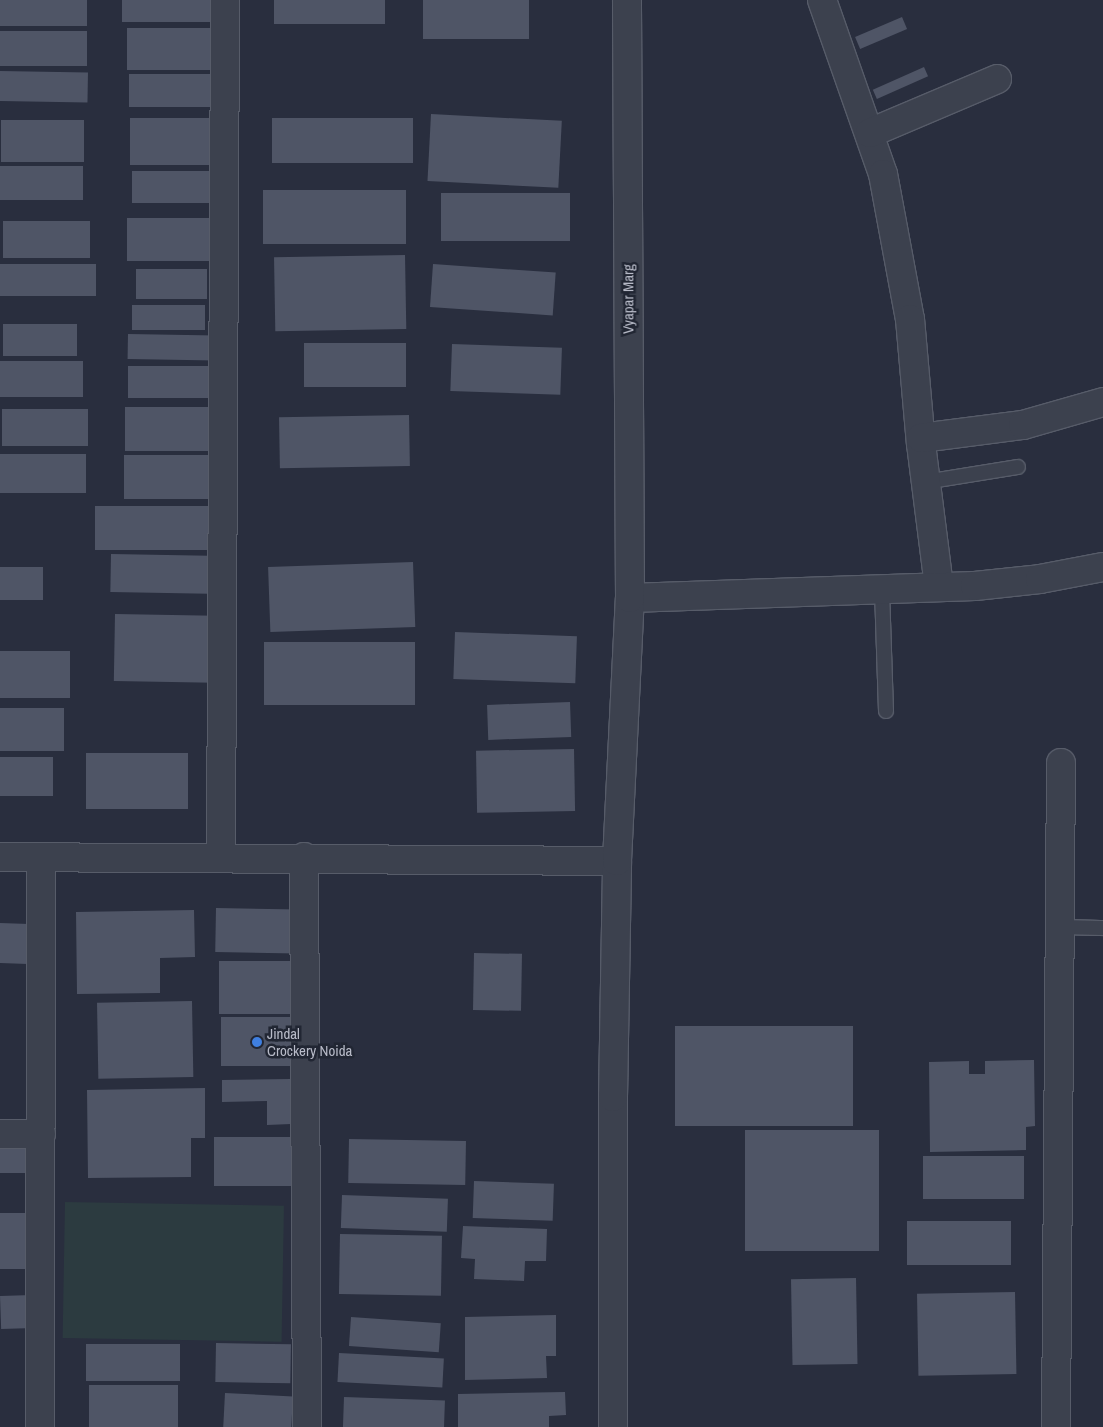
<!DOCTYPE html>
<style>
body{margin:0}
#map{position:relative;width:1103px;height:1427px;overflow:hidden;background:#292e3e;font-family:"Archivo Narrow",sans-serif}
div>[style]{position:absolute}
.green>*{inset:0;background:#2c3b40;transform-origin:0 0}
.building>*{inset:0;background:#4f5566;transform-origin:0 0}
.roads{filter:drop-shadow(1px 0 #575c69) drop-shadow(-1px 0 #575c69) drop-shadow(0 1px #575c69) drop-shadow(0 -1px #575c69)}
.service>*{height:14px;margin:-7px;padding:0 7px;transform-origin:7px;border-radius:7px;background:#3c414e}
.minor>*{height:28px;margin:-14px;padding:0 14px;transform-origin:14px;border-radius:14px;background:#3c414e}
.tertiary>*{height:28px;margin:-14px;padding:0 14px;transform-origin:14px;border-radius:14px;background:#3c414e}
.dots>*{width:14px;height:14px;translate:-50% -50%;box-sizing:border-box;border:2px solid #212633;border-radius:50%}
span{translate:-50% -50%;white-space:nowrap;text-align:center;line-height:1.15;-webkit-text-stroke:5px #212633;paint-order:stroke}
.street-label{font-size:15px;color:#b9bcc9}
.poi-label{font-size:15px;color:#b9bcc9}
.left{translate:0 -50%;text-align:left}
</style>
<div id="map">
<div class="green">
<div style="left:65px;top:1202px;width:219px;height:136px;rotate:1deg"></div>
</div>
<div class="building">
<div style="left:0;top:0;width:87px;height:26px"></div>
<div style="left:122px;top:0;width:88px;height:22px"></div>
<div style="left:274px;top:0;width:111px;height:24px"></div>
<div style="left:423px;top:0;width:106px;height:39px"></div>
<div style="left:902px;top:17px;width:13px;height:51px;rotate:67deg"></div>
<div style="left:127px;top:28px;width:85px;height:42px"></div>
<div style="left:0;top:31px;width:87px;height:35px"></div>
<div style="left:924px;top:67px;width:10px;height:56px;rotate:66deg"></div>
<div style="left:0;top:71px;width:88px;height:30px;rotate:1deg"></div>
<div style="left:129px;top:74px;width:83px;height:33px"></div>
<div style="left:431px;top:114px;width:131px;height:67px;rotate:3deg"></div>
<div style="left:130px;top:118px;width:81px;height:47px"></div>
<div style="left:413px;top:118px;width:45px;height:141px;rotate:90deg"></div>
<div style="left:1px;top:120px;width:83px;height:42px"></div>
<div style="left:0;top:166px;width:83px;height:34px"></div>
<div style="left:132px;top:171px;width:82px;height:32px"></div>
<div style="left:406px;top:190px;width:54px;height:143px;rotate:90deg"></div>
<div style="left:570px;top:193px;width:48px;height:129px;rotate:90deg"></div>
<div style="left:127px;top:218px;width:82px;height:43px"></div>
<div style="left:3px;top:221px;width:87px;height:37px"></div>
<div style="left:405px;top:255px;width:74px;height:131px;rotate:89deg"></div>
<div style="left:0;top:264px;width:96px;height:32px"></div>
<div style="left:433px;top:264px;width:123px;height:43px;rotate:4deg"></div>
<div style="left:136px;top:269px;width:71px;height:30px"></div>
<div style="left:132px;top:305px;width:73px;height:25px"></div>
<div style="left:3px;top:324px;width:74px;height:32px"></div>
<div style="left:128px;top:334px;width:88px;height:25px;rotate:1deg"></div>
<div style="left:406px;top:343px;width:44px;height:102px;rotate:90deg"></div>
<div style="left:452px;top:344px;width:110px;height:47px;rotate:2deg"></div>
<div style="left:0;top:361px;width:83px;height:36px"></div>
<div style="left:128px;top:366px;width:91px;height:32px"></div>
<div style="left:125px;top:407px;width:94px;height:44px"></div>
<div style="left:2px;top:409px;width:86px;height:37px"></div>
<div style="left:409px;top:415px;width:51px;height:130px;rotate:89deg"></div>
<div style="left:0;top:454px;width:86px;height:39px"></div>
<div style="left:124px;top:455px;width:95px;height:44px"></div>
<div style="left:95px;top:506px;width:120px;height:44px"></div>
<div style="left:111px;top:554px;width:98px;height:38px;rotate:1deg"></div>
<div style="left:413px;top:562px;width:65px;height:145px;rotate:88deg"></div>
<div style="left:0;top:567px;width:43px;height:33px"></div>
<div style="left:115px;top:614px;width:100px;height:67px;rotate:1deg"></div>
<div style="left:455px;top:632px;width:122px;height:47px;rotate:2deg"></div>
<div style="left:415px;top:642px;width:63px;height:151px;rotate:90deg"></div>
<div style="left:70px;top:651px;width:47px;height:70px;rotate:90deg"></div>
<div style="left:570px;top:702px;width:35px;height:83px;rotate:88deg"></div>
<div style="left:0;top:708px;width:64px;height:43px"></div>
<div style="left:574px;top:749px;width:62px;height:98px;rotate:89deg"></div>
<div style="left:86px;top:753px;width:102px;height:56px"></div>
<div style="left:0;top:757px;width:53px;height:39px"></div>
<div style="left:216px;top:908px;width:81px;height:44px;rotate:1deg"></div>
<div style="clip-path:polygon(194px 910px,195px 957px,160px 958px,160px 993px,77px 994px,76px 912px)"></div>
<div style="left:0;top:923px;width:29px;height:40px;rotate:2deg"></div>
<div style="left:474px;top:953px;width:48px;height:57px;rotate:1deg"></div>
<div style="left:295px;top:961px;width:53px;height:76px;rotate:90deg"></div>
<div style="left:192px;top:1001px;width:76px;height:95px;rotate:89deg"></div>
<div style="left:221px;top:1017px;width:73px;height:49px"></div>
<div style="left:675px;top:1026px;width:178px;height:100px"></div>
<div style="clip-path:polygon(1034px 1060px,1035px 1126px,1026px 1127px,1026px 1150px,930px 1152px,929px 1062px,969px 1061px,969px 1074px,985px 1074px,985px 1061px)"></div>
<div style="clip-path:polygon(291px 1079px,291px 1124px,267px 1125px,267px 1101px,222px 1102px,222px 1080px)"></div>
<div style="clip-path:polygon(205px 1088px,205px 1138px,191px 1138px,191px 1177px,88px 1178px,87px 1090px)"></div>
<div style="left:745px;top:1130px;width:134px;height:121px"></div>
<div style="left:296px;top:1137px;width:49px;height:82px;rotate:90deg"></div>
<div style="left:0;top:1139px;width:30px;height:34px"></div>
<div style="left:349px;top:1139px;width:117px;height:44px;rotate:1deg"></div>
<div style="left:923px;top:1156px;width:101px;height:43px"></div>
<div style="left:474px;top:1181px;width:80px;height:37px;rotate:2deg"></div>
<div style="left:342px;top:1195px;width:106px;height:33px;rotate:2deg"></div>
<div style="left:0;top:1213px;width:36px;height:56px"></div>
<div style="left:907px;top:1221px;width:104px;height:44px"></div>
<div style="clip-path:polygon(463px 1226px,547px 1229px,546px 1261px,525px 1261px,524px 1281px,474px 1279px,475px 1259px,461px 1258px)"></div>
<div style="left:340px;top:1234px;width:102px;height:60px;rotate:1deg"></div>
<div style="left:856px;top:1278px;width:86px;height:65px;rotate:89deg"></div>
<div style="left:1015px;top:1292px;width:82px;height:98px;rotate:89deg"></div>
<div style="left:32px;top:1295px;width:33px;height:32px;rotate:88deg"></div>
<div style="clip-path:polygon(556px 1315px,556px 1356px,546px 1356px,547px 1378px,465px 1380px,465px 1317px)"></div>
<div style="left:351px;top:1317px;width:90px;height:29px;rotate:4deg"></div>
<div style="left:216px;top:1343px;width:75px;height:39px;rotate:1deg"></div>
<div style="left:86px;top:1344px;width:94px;height:37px"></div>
<div style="left:339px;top:1353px;width:105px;height:29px;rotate:3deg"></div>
<div style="left:89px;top:1385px;width:89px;height:42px"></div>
<div style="clip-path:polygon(565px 1392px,566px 1415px,549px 1416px,549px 1427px,458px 1427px,458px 1394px)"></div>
<div style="left:225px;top:1393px;width:68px;height:34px;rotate:3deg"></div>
<div style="left:344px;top:1397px;width:101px;height:30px;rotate:2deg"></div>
</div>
<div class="roads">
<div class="service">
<div style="left:925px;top:482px;width:94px;rotate:-9.2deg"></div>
<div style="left:882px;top:590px;width:121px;rotate:88.1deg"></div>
<div style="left:1060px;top:927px;width:43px;rotate:1.3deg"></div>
</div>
<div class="minor">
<div style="left:822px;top:0;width:184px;rotate:70.7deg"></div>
<div style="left:883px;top:174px;width:147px;rotate:79.5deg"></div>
<div style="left:910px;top:319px;width:125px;rotate:85deg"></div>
<div style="left:921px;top:444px;width:144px;rotate:82.8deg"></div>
<div style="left:870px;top:133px;width:138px;rotate:-23deg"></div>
<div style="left:921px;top:438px;width:103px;rotate:-7.3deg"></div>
<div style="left:1023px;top:425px;width:83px;rotate:-16deg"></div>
<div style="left:630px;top:598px;width:345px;rotate:-2deg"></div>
<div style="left:975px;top:586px;width:65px;rotate:-6.1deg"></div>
<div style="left:1040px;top:579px;width:64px;rotate:-10.8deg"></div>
<div style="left:304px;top:857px;width:570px;rotate:89.7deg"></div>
<div style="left:221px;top:858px;width:858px;rotate:-89.73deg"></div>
<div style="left:0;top:1134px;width:41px"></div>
<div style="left:40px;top:1427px;width:570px;rotate:-89.9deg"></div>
<div style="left:1056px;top:1427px;width:664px;rotate:-89.57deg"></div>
</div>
<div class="tertiary">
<div style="left:0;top:857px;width:617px;rotate:0.37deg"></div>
<div style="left:613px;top:1427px;width:330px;rotate:-90deg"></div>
<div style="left:613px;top:1097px;width:236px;rotate:-89deg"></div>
<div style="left:617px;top:861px;width:263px;rotate:-87.2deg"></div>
<div style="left:630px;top:598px;width:598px;rotate:-90.29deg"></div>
</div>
</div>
<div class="dots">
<div style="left:257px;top:1042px;background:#3f7fe0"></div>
</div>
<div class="street-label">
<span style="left:628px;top:299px;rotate:-90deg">Vyapar Marg</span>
</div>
<div class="poi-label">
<span class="left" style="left:267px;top:1042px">Jindal<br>Crockery Noida</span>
</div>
</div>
